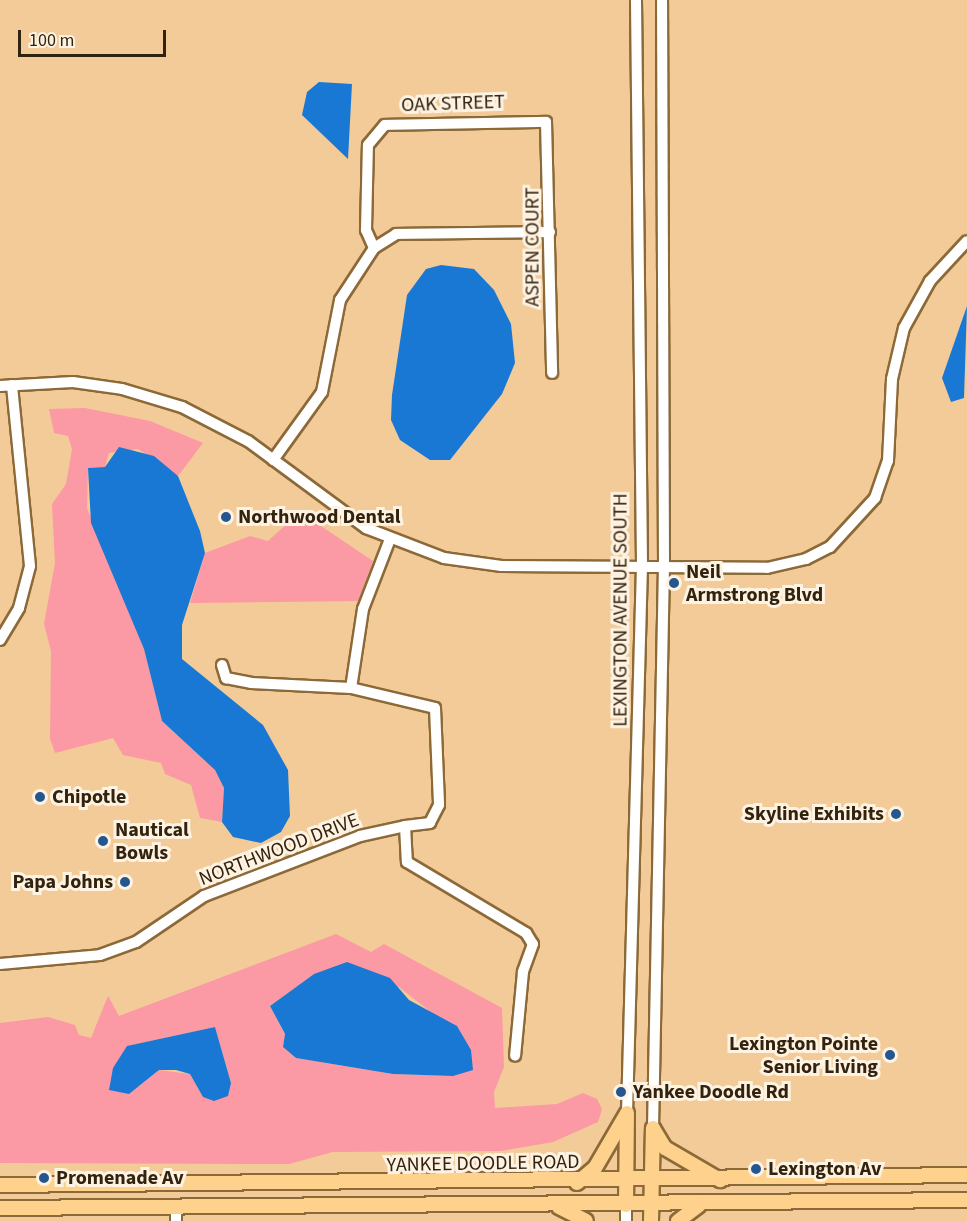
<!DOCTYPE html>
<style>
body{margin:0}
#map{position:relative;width:967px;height:1221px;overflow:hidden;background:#f3cb98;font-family:"Source Sans 3",sans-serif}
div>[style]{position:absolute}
.green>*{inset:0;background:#fb99a4}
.water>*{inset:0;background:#1a78d5}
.roads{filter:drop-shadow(2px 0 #8c6938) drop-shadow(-2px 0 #8c6938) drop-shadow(0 2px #8c6938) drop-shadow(0 -2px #8c6938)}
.minor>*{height:10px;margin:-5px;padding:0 5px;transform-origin:5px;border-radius:5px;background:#fff}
.major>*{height:14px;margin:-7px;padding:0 7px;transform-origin:7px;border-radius:7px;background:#fed18c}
.dots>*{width:16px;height:16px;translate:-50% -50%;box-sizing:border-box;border:3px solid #fef2e2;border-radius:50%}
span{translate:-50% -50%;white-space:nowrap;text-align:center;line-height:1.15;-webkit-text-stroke:6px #fef2e2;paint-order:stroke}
.street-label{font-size:20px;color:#32230e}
.poi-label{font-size:20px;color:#32230e;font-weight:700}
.left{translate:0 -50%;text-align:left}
.right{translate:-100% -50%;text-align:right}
.scale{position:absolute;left:18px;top:30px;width:148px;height:27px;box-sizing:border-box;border:3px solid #32230e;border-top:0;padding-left:8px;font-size:18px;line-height:21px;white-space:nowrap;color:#32230e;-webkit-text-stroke:4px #fef2e2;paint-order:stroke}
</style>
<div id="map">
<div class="green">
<div style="clip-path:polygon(85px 408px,150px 421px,203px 443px,178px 476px,138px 449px,109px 453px,105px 467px,88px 468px,87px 508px,144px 649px,162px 721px,215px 770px,224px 788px,222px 822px,200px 818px,191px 785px,165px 774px,161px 763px,123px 755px,113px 738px,55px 753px,50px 739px,51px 651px,44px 624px,55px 563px,52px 504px,66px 484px,72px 449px,68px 436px,54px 433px,49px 409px)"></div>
<div style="clip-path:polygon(300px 512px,373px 561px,358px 601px,190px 603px,205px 553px,250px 536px,268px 541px)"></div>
<div style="clip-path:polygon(evenodd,336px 934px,371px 952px,384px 944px,502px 1008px,504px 1067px,494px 1092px,495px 1108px,557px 1104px,583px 1093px,597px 1099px,602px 1109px,598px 1122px,553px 1142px,501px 1151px,333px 1152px,289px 1164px,0 1163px,0 1023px,48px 1017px,75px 1025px,79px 1035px,91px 1038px,108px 996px,119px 1016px,336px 934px,314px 974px,399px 987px,432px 1013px,453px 1076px,393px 1074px,296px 1058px,283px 1047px,285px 1035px,270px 1006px,314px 974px,336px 934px,215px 1027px,231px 1083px,203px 1097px,190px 1074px,159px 1070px,138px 1087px,128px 1046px,215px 1027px)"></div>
</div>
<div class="water">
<div style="clip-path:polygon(319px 82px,352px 84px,348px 159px,302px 115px,307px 92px)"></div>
<div style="clip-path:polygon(441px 265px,474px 269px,494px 290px,511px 324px,515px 363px,502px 394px,450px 460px,430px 460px,400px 440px,391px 420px,392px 395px,407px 295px,426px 269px)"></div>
<div style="clip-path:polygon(967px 306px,964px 398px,951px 402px,942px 378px)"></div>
<div style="clip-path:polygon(119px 447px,154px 456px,178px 476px,200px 531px,205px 553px,182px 625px,182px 659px,263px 725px,288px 770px,290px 816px,281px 832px,261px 843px,233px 837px,222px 822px,224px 788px,215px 770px,162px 721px,144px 649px,91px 523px,88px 468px,105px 467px)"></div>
<div style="clip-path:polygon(347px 962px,390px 978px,409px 1000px,457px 1026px,471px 1050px,473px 1070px,453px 1076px,393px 1074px,296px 1058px,283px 1047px,285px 1034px,270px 1006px,314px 974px)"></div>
<div style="clip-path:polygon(215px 1027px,231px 1083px,228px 1096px,214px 1101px,203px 1097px,190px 1074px,176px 1070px,159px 1070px,129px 1094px,109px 1090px,113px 1068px,127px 1046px)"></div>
</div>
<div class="roads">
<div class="minor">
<div style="left:374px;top:248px;width:20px;rotate:-114deg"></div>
<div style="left:366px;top:230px;width:85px;rotate:-88.7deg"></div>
<div style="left:368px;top:145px;width:26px;rotate:-50deg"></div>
<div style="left:385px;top:125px;width:161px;rotate:-1.1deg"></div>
<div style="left:546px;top:122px;width:251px;rotate:88.6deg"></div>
<div style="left:0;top:386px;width:73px;rotate:-3.1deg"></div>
<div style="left:73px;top:382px;width:49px;rotate:8.1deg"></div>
<div style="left:122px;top:389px;width:63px;rotate:16.7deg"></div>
<div style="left:182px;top:407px;width:74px;rotate:27.3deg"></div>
<div style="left:248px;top:441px;width:147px;rotate:36.4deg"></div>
<div style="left:366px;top:528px;width:84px;rotate:21deg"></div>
<div style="left:444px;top:558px;width:58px;rotate:8deg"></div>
<div style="left:501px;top:566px;width:266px;rotate:0.4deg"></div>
<div style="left:767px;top:568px;width:40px;rotate:-13deg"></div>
<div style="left:806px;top:559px;width:27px;rotate:-27deg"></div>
<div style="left:830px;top:547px;width:67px;rotate:-47.4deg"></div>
<div style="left:875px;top:498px;width:39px;rotate:-71deg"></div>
<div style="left:888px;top:461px;width:82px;rotate:-87.2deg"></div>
<div style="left:892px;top:379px;width:52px;rotate:-76.8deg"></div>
<div style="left:904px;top:328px;width:54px;rotate:-61deg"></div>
<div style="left:930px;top:281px;width:54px;rotate:-47.2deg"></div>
<div style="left:273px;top:460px;width:84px;rotate:-54.2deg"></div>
<div style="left:322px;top:392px;width:94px;rotate:-78.9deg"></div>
<div style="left:340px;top:300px;width:62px;rotate:-56.8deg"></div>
<div style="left:374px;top:248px;width:26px;rotate:-32deg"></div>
<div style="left:396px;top:234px;width:154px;rotate:-0.7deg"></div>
<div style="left:390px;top:539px;width:75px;rotate:111.1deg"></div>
<div style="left:363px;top:609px;width:80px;rotate:98.6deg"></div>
<div style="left:351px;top:688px;width:86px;rotate:13.4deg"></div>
<div style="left:435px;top:708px;width:97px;rotate:87.6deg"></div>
<div style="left:439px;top:805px;width:20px;rotate:117deg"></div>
<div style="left:430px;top:823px;width:25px;rotate:173deg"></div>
<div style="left:0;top:640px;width:37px;rotate:-59deg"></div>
<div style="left:19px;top:608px;width:43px;rotate:-75.3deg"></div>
<div style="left:30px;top:566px;width:182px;rotate:-95.7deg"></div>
<div style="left:222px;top:665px;width:14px;rotate:73deg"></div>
<div style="left:226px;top:678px;width:25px;rotate:11deg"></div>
<div style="left:251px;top:683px;width:100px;rotate:2.9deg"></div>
<div style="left:0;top:964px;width:100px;rotate:-5.1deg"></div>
<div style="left:100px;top:955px;width:38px;rotate:-20deg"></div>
<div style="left:136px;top:942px;width:82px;rotate:-34.1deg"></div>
<div style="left:204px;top:896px;width:167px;rotate:-21deg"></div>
<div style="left:360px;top:836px;width:46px;rotate:-12.5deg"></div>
<div style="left:405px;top:826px;width:36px;rotate:87deg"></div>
<div style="left:407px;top:862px;width:139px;rotate:30.8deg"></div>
<div style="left:526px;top:933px;width:13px;rotate:58deg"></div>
<div style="left:533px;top:944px;width:30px;rotate:110deg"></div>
<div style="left:523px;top:972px;width:84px;rotate:95.4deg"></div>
<div style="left:627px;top:1113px;width:549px;rotate:-88.43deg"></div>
<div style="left:642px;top:564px;width:564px;rotate:-90.61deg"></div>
<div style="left:653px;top:1128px;width:564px;rotate:-88.88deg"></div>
<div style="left:664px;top:564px;width:564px;rotate:-90.2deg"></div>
<div style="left:626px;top:1205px;width:16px;rotate:90deg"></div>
<div style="left:176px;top:1211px;width:10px;rotate:90deg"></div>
</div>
<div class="major">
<div style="left:654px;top:1130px;width:21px;rotate:59deg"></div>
<div style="left:665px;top:1148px;width:64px;rotate:30.2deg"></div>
<div style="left:577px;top:1183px;width:23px;rotate:-40deg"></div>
<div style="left:595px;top:1168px;width:61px;rotate:-59.7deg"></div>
<div style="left:0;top:1185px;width:967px;rotate:-0.59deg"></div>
<div style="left:626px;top:1205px;width:92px;rotate:-89.4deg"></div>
<div style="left:559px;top:1207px;width:30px;rotate:27deg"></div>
<div style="left:0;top:1208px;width:967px;rotate:-0.47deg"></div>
<div style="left:651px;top:1221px;width:93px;rotate:-88.8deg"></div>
<div style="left:678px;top:1221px;width:26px;rotate:-37deg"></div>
</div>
</div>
<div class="dots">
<div style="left:226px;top:517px;background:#245790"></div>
<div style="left:674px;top:583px;background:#245790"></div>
<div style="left:40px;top:797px;background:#245790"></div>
<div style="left:896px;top:814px;background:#245790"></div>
<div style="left:103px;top:841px;background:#245790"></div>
<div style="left:125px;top:882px;background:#245790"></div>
<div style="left:890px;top:1055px;background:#245790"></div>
<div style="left:621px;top:1092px;background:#245790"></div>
<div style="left:756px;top:1169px;background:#245790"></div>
<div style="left:44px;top:1178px;background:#245790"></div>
</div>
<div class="street-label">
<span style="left:453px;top:104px;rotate:-2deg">OAK STREET</span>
<span style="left:533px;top:247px;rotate:-90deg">ASPEN COURT</span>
<span style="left:621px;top:610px;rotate:-90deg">LEXINGTON AVENUE SOUTH</span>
<span style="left:279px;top:850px;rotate:-21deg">NORTHWOOD DRIVE</span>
<span style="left:483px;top:1164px;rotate:-1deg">YANKEE DOODLE ROAD</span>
</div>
<div class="poi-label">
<span class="left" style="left:238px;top:517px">Northwood Dental</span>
<span class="left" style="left:686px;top:584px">Neil<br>Armstrong Blvd</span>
<span class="left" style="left:52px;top:797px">Chipotle</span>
<span class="right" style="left:884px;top:814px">Skyline Exhibits</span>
<span class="left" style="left:115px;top:842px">Nautical<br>Bowls</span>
<span class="right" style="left:113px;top:882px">Papa Johns</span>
<span class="right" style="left:878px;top:1056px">Lexington Pointe<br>Senior Living</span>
<span class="left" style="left:633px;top:1092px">Yankee Doodle Rd</span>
<span class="left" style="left:768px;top:1169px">Lexington Av</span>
<span class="left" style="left:56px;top:1178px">Promenade Av</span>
</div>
<div class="scale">100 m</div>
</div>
